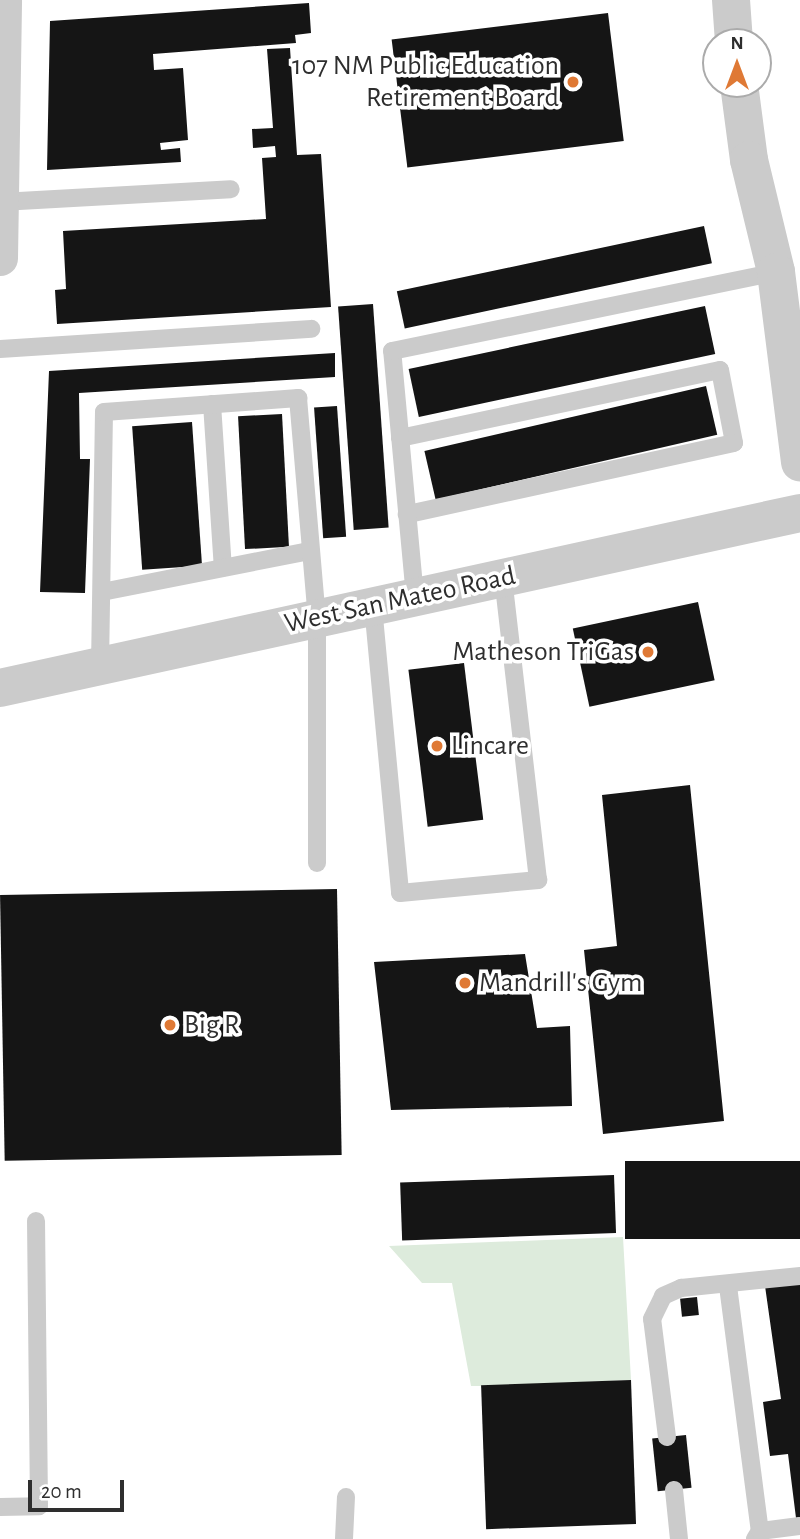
<!DOCTYPE html>
<style>
body{margin:0}
#map{position:relative;width:800px;height:1539px;overflow:hidden;background:#fff;font-family:"Alegreya Sans",sans-serif}
div>[style]{position:absolute}
.green>*{inset:0;background:#ddebdc}
.building>*{inset:0;background:#151515;transform-origin:0 0}
.service>*{height:18px;margin:-9px;padding:0 9px;transform-origin:9px;border-radius:9px;background:#cbcbcb}
.minor>*{height:35px;margin:-17.5px;padding:0 17.5px;transform-origin:17.5px;border-radius:17.5px;background:#cbcbcb}
.tertiary>*{height:38px;margin:-19px;padding:0 19px;transform-origin:19px;border-radius:19px;background:#cbcbcb}
.dots>*{width:19px;height:19px;translate:-50% -50%;box-sizing:border-box;border:4px solid #fff;border-radius:50%}
span{translate:-50% -50%;white-space:nowrap;text-align:center;line-height:1.15;-webkit-text-stroke:7px #fff;paint-order:stroke}
.poi-label{font-size:28px;color:#2e2e2e}
.right{translate:-100% -50%;text-align:right}
.left{translate:0 -50%;text-align:left}
.street-label{font-size:28px;color:#2e2e2e}
.north{position:absolute;left:702px;top:28px;width:70px;height:70px;box-sizing:border-box;background:#fff;border:2px solid #ababab;border-radius:50%;rotate:0deg;font-size:19px;font-weight:700;line-height:28px;text-align:center;color:#2e2e2e}
.north::after{content:'';display:block;margin:auto;width:24px;height:32px;background:#df7935;clip-path:polygon(50% 0,100% 100%,50% 72%,0 100%)}
.scale{position:absolute;left:28px;top:1480px;width:96px;height:32px;box-sizing:border-box;border:4px solid #2e2e2e;border-top:0;padding-left:9px;font-size:21px;line-height:24px;white-space:nowrap;color:#2e2e2e;-webkit-text-stroke:5px #fff;paint-order:stroke}
</style>
<div id="map">
<div class="green">
<div style="clip-path:polygon(623px 1237px,631px 1380px,481px 1386px,471px 1386px,452px 1283px,422px 1283px,389px 1246px)"></div>
</div>
<div class="building">
<div style="clip-path:polygon(309px 3px,311px 33px,295px 35px,296px 43px,153px 54px,154px 70px,183px 68px,188px 140px,160px 143px,161px 150px,180px 148px,181px 162px,47px 170px,50px 21px)"></div>
<div style="left:608px;top:13px;width:129px;height:218px;rotate:83deg"></div>
<div style="clip-path:polygon(290px 48px,297px 155px,321px 154px,331px 307px,57px 324px,55px 290px,66px 289px,63px 231px,266px 219px,262px 158px,276px 157px,275px 146px,253px 148px,252px 129px,273px 128px,267px 49px)"></div>
<div style="left:704px;top:226px;width:38px;height:314px;rotate:78deg"></div>
<div style="left:373px;top:304px;width:224px;height:35px;rotate:86deg"></div>
<div style="left:705px;top:306px;width:49px;height:303px;rotate:78deg"></div>
<div style="clip-path:polygon(335px 353px,335px 377px,79px 393px,80px 459px,90px 459px,85px 593px,40px 592px,49px 371px)"></div>
<div style="left:706px;top:386px;width:50px;height:289px;rotate:77deg"></div>
<div style="left:337px;top:406px;width:131px;height:23px;rotate:86deg"></div>
<div style="left:282px;top:414px;width:133px;height:44px;rotate:87deg"></div>
<div style="left:192px;top:422px;width:144px;height:60px;rotate:86deg"></div>
<div style="left:698px;top:602px;width:80px;height:128px;rotate:78deg"></div>
<div style="left:464px;top:663px;width:158px;height:56px;rotate:83deg"></div>
<div style="clip-path:polygon(690px 785px,724px 1121px,603px 1134px,584px 950px,617px 946px,602px 795px)"></div>
<div style="left:337px;top:889px;width:266px;height:337px;rotate:89deg"></div>
<div style="clip-path:polygon(525px 954px,537px 1028px,570px 1026px,572px 1106px,391px 1110px,374px 962px)"></div>
<div style="left:800px;top:1161px;width:78px;height:175px;rotate:90deg"></div>
<div style="left:614px;top:1175px;width:58px;height:214px;rotate:88deg"></div>
<div style="clip-path:polygon(800px 1281px,800px 1517px,796px 1518px,788px 1454px,770px 1456px,763px 1402px,781px 1399px,765px 1286px)"></div>
<div style="left:697px;top:1297px;width:18px;height:17px;rotate:84deg"></div>
<div style="left:631px;top:1380px;width:144px;height:150px;rotate:88deg"></div>
<div style="left:686px;top:1435px;width:53px;height:34px;rotate:84deg"></div>
</div>
<div class="service">
<div style="left:1px;top:202px;width:230px;rotate:-3.2deg"></div>
<div style="left:0;top:349px;width:312px;rotate:-3.7deg"></div>
<div style="left:212px;top:404px;width:164px;rotate:86.2deg"></div>
<div style="left:400px;top:438px;width:327px;rotate:-12deg"></div>
<div style="left:720px;top:370px;width:74px;rotate:79.1deg"></div>
<div style="left:734px;top:443px;width:335px;rotate:167.7deg"></div>
<div style="left:102px;top:592px;width:212px;rotate:-11.2deg"></div>
<div style="left:415px;top:597px;width:247px;rotate:-95.3deg"></div>
<div style="left:392px;top:351px;width:392px;rotate:-11.6deg"></div>
<div style="left:373px;top:606px;width:288px;rotate:84.6deg"></div>
<div style="left:400px;top:893px;width:139px;rotate:-5.4deg"></div>
<div style="left:538px;top:880px;width:305px;rotate:-96.6deg"></div>
<div style="left:100px;top:666px;width:254px;rotate:-89.1deg"></div>
<div style="left:104px;top:412px;width:195px;rotate:-4.1deg"></div>
<div style="left:298px;top:398px;width:221px;rotate:85.1deg"></div>
<div style="left:317px;top:618px;width:245px;rotate:90deg"></div>
<div style="left:728px;top:1286px;width:247px;rotate:82.6deg"></div>
<div style="left:667px;top:1437px;width:119px;rotate:-97.2deg"></div>
<div style="left:652px;top:1319px;width:25px;rotate:-64deg"></div>
<div style="left:663px;top:1296px;width:20px;rotate:-24deg"></div>
<div style="left:681px;top:1288px;width:120px;rotate:-5.8deg"></div>
<div style="left:674px;top:1490px;width:49px;rotate:84.2deg"></div>
<div style="left:0;top:1507px;width:39px;rotate:-1deg"></div>
<div style="left:39px;top:1506px;width:285px;rotate:-90.6deg"></div>
<div style="left:344px;top:1539px;width:42px;rotate:-87.3deg"></div>
<div style="left:755px;top:1539px;width:9px;rotate:-58deg"></div>
<div style="left:760px;top:1531px;width:40px;rotate:-7.1deg"></div>
</div>
<div class="minor">
<div style="left:0;top:258px;width:258px;rotate:-89.1deg"></div>
</div>
<div class="tertiary">
<div style="left:731px;top:0;width:42px;rotate:85.9deg"></div>
<div style="left:739px;top:84px;width:77px;rotate:82.5deg"></div>
<div style="left:749px;top:160px;width:115px;rotate:76.4deg"></div>
<div style="left:776px;top:272px;width:192px;rotate:82.8deg"></div>
<div style="left:0;top:688px;width:819px;rotate:-12.34deg"></div>
</div>
<div class="dots">
<div style="left:573px;top:82px;background:#df7935"></div>
<div style="left:648px;top:652px;background:#df7935"></div>
<div style="left:437px;top:746px;background:#df7935"></div>
<div style="left:465px;top:983px;background:#df7935"></div>
<div style="left:170px;top:1025px;background:#df7935"></div>
</div>
<div class="poi-label">
<span class="right" style="left:559px;top:82px">107 NM Public Education<br>Retirement Board</span>
<span class="right" style="left:634px;top:652px">Matheson TriGas</span>
<span class="left" style="left:451px;top:746px">Lincare</span>
<span class="left" style="left:479px;top:983px">Mandrill's Gym</span>
<span class="left" style="left:184px;top:1025px">Big R</span>
</div>
<div class="street-label">
<span style="left:400px;top:600px;rotate:-12deg">West San Mateo Road</span>
</div>
<div class="north">N</div>
<div class="scale">20 m</div>
</div>
